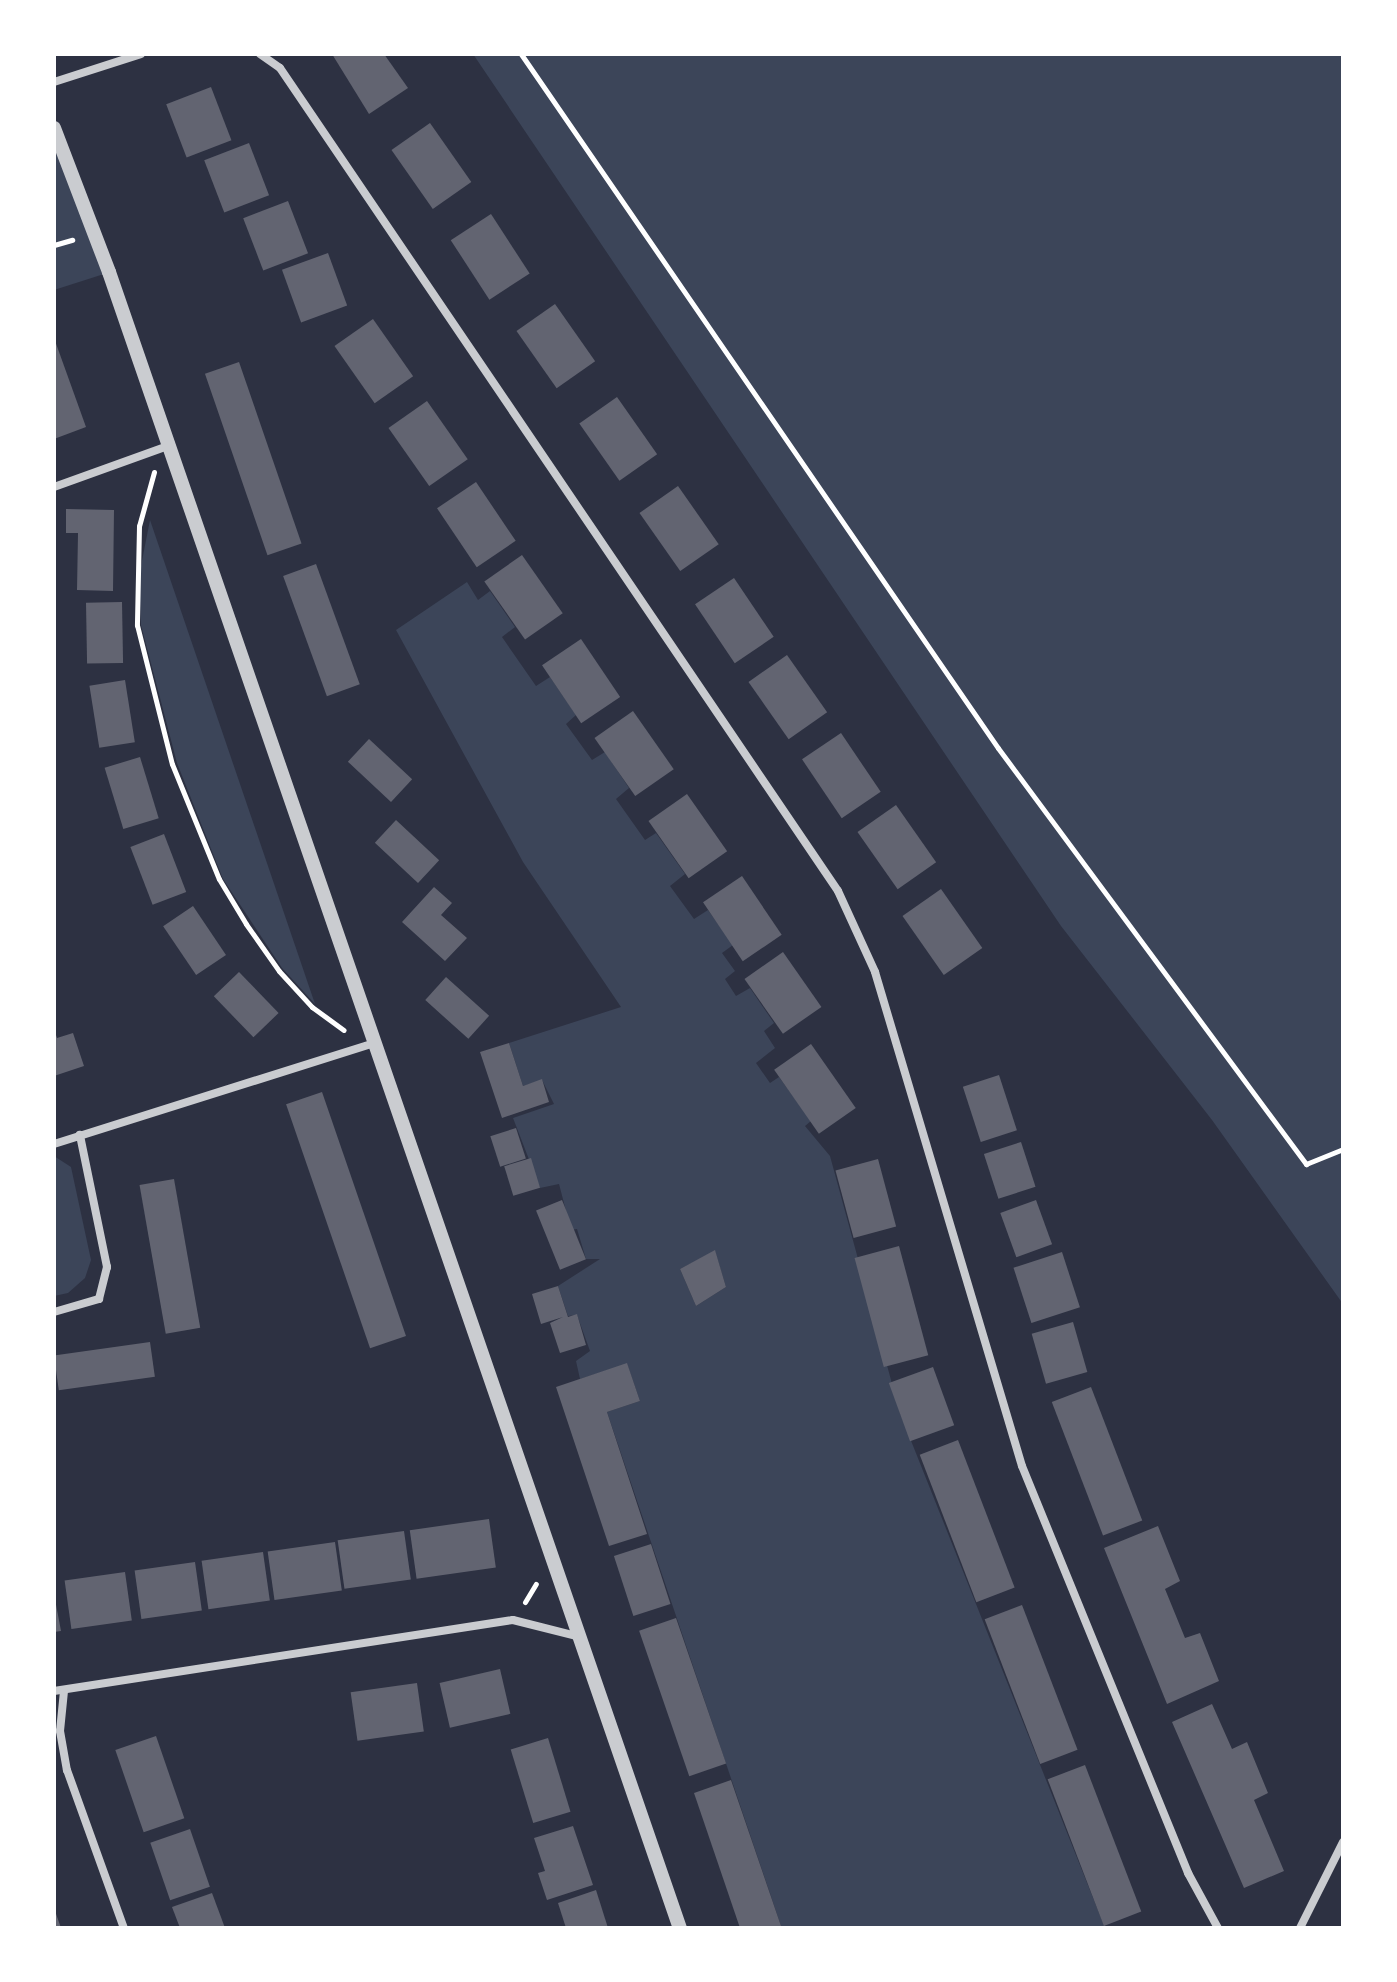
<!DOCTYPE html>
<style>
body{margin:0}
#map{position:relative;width:1397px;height:1982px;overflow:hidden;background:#2d3142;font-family:"Archivo Narrow",sans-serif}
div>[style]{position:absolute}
.green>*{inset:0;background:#3c4559}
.building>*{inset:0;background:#626471;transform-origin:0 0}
.path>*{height:5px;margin:-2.5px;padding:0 2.5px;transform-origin:2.5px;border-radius:2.5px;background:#fff}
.minor>*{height:8px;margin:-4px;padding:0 4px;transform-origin:4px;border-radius:4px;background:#caccd0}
.tertiary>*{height:14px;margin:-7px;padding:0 7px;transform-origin:7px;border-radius:7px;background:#caccd0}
span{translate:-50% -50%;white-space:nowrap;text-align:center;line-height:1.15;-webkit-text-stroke:8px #fff;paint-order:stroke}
.frame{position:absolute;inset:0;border:56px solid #fff;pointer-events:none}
</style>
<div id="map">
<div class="green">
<div style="clip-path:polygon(473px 54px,1343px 54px,1343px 1304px,1212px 1120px,1061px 926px)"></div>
<div style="clip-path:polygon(54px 143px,104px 274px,54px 290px)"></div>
<div style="clip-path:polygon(150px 520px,315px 1004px,282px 968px,223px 879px,177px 763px,141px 625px,139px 576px)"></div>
<div style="clip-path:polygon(evenodd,467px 582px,478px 600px,490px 591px,515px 627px,502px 637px,536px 686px,550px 677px,576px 715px,566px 724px,592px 760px,605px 752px,629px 788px,616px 799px,645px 840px,656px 833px,685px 874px,670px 886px,694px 919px,708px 910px,733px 945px,722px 953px,735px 971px,725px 979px,736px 996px,750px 988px,774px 1023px,764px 1031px,775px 1048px,756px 1063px,770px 1083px,779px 1077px,811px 1121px,805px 1126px,830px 1156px,900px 1413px,1105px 1928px,781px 1926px,607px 1412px,640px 1401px,627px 1364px,580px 1379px,576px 1361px,590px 1351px,577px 1315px,568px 1316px,558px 1286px,600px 1259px,586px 1259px,577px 1229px,571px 1230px,559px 1184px,540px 1188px,513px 1118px,554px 1104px,542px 1080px,523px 1086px,509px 1043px,621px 1007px,523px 862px,396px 630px,467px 582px,715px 1251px,726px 1287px,696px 1306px,680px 1269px,715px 1251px)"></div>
<div style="clip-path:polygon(54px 1156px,71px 1167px,91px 1260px,85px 1278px,68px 1293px,54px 1296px)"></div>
</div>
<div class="building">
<div style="clip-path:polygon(332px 54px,384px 54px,408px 88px,369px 114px)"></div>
<div style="left:211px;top:87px;width:57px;height:48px;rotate:69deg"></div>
<div style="left:430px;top:123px;width:72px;height:47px;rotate:55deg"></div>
<div style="left:249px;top:143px;width:56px;height:48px;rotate:69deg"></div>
<div style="left:288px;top:201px;width:56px;height:48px;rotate:69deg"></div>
<div style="left:491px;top:214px;width:71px;height:48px;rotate:57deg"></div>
<div style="left:328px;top:253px;width:56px;height:49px;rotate:70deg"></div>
<div style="left:555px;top:304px;width:70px;height:47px;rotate:55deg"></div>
<div style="left:373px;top:319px;width:70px;height:47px;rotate:55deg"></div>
<div style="clip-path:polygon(54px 338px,86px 427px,54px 439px)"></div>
<div style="left:239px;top:362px;width:192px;height:36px;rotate:71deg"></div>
<div style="left:617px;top:397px;width:70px;height:46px;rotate:55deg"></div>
<div style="left:427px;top:401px;width:71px;height:47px;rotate:55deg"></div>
<div style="left:476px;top:482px;width:71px;height:47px;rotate:56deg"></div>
<div style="left:678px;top:486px;width:71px;height:47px;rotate:55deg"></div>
<div style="clip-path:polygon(66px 509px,114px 510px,113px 591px,77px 590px,78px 533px,66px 533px)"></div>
<div style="left:522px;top:555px;width:71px;height:46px;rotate:55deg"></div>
<div style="left:316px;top:564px;width:128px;height:35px;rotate:70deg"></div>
<div style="left:734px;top:578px;width:71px;height:47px;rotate:56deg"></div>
<div style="left:122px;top:602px;width:61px;height:36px;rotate:89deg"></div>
<div style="left:581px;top:639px;width:70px;height:47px;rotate:56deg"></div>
<div style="left:787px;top:655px;width:70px;height:47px;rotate:55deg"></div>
<div style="left:125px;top:680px;width:63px;height:36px;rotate:81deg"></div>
<div style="left:633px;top:711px;width:71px;height:47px;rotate:55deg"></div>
<div style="left:841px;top:733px;width:71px;height:47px;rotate:56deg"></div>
<div style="left:369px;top:739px;width:59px;height:31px;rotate:43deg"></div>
<div style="left:140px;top:757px;width:64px;height:37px;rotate:73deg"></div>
<div style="left:687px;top:794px;width:70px;height:47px;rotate:55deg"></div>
<div style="left:896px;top:805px;width:70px;height:47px;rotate:55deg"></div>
<div style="left:396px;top:820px;width:59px;height:31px;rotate:43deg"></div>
<div style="left:164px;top:834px;width:62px;height:36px;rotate:69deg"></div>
<div style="left:742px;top:876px;width:71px;height:47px;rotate:56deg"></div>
<div style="clip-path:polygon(434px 887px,452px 903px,441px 915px,467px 938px,445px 961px,402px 922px)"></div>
<div style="left:941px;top:889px;width:72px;height:47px;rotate:55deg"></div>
<div style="left:193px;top:906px;width:59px;height:36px;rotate:56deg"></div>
<div style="left:783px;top:952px;width:67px;height:47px;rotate:55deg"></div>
<div style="left:239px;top:972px;width:57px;height:35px;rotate:46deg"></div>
<div style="left:446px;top:977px;width:58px;height:31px;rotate:42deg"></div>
<div style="clip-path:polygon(54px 1029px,57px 1038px,73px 1033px,84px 1066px,54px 1076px)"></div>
<div style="clip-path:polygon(509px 1043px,523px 1086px,542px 1079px,549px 1102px,502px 1118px,480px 1052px)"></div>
<div style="left:811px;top:1044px;width:78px;height:45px;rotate:55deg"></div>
<div style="left:999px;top:1075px;width:58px;height:38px;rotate:72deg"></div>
<div style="left:322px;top:1092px;width:258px;height:38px;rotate:71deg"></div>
<div style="left:516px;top:1128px;width:32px;height:27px;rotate:72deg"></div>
<div style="left:1021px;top:1142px;width:47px;height:39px;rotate:72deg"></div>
<div style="left:531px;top:1158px;width:31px;height:28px;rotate:73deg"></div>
<div style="left:878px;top:1159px;width:70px;height:44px;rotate:75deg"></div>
<div style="left:174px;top:1179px;width:151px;height:35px;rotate:80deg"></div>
<div style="left:562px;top:1200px;width:64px;height:28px;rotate:68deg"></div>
<div style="left:1036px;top:1200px;width:47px;height:38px;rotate:70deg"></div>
<div style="left:899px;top:1246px;width:113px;height:46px;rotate:75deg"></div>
<div style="clip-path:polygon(715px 1250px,726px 1287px,696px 1306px,680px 1269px)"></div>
<div style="left:1062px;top:1252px;width:58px;height:51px;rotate:72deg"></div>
<div style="clip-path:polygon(558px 1286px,568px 1317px,577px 1314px,586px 1345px,560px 1353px,550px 1323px,563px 1317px,541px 1324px,532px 1294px)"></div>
<div style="left:1073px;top:1322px;width:52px;height:43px;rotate:74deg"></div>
<div style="left:150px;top:1342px;width:35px;height:97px;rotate:82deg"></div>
<div style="clip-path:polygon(627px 1363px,640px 1401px,607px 1412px,647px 1534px,609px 1546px,556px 1387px)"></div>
<div style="left:933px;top:1367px;width:62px;height:47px;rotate:70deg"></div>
<div style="left:1091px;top:1387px;width:143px;height:42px;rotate:69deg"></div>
<div style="left:958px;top:1440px;width:158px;height:41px;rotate:69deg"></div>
<div style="left:489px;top:1519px;width:49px;height:80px;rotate:82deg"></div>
<div style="clip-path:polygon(1158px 1526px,1180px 1581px,1165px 1589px,1185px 1638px,1200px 1633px,1219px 1681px,1167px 1704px,1104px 1548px)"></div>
<div style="left:404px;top:1531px;width:49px;height:67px;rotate:82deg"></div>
<div style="left:335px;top:1542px;width:49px;height:68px;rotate:82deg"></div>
<div style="left:651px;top:1544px;width:63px;height:39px;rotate:72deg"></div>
<div style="left:263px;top:1552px;width:49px;height:62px;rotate:82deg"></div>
<div style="left:195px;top:1562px;width:49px;height:61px;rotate:82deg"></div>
<div style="left:125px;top:1572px;width:49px;height:61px;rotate:82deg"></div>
<div style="clip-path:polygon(54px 1594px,61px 1631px,54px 1632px)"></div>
<div style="left:1022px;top:1605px;width:155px;height:40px;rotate:69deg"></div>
<div style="left:676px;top:1618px;width:154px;height:39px;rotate:71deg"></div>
<div style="left:500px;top:1669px;width:46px;height:62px;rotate:77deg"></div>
<div style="left:417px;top:1683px;width:49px;height:67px;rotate:82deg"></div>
<div style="clip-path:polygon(1212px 1704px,1232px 1749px,1247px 1742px,1268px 1793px,1254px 1800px,1284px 1871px,1244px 1888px,1172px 1722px)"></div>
<div style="left:156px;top:1736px;width:87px;height:43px;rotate:71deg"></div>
<div style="left:548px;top:1738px;width:77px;height:39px;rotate:73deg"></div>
<div style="left:1085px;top:1765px;width:157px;height:40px;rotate:69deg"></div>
<div style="clip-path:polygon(731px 1780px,781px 1926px,775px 1928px,740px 1928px,694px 1793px)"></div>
<div style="clip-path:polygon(573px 1826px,593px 1885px,547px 1900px,538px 1873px,545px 1871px,534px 1838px)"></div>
<div style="left:190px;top:1829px;width:61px;height:42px;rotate:71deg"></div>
<div style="clip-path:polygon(596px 1890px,608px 1928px,566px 1928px,558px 1903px)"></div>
<div style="clip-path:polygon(212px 1893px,225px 1928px,180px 1928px,172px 1907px)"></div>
<div style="clip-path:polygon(54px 1908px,61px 1928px,54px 1928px)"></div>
</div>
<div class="path">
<div style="left:521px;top:54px;width:842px;rotate:55.5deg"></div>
<div style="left:998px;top:748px;width:518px;rotate:53.48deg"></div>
<div style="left:1306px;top:1164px;width:40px;rotate:-22deg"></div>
<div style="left:54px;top:245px;width:19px;rotate:-16deg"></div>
<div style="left:154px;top:472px;width:56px;rotate:105.5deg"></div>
<div style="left:139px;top:526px;width:99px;rotate:91.2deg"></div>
<div style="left:137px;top:625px;width:143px;rotate:75.9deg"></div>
<div style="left:172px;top:764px;width:124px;rotate:67.8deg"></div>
<div style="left:219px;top:879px;width:52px;rotate:59deg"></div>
<div style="left:246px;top:924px;width:57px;rotate:54.9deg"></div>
<div style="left:279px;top:971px;width:49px;rotate:47.5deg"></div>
<div style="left:312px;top:1007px;width:39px;rotate:36deg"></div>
<div style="left:525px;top:1602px;width:21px;rotate:-59deg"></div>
</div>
<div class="minor">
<div style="left:260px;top:54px;width:24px;rotate:35deg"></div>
<div style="left:280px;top:68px;width:994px;rotate:55.86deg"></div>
<div style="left:838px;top:891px;width:89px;rotate:65.4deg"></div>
<div style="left:875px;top:972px;width:515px;rotate:73.43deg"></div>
<div style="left:1022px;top:1466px;width:440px;rotate:67.8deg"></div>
<div style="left:1188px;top:1873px;width:63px;rotate:61.4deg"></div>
<div style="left:54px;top:82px;width:91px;rotate:-17.8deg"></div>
<div style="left:54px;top:487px;width:121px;rotate:-19.8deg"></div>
<div style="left:54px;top:1144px;width:336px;rotate:-17.5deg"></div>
<div style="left:54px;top:1312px;width:47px;rotate:-16.1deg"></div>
<div style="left:99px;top:1299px;width:33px;rotate:-76deg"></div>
<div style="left:107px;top:1267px;width:135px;rotate:-101.6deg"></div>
<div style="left:54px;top:1691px;width:464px;rotate:-8.8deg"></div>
<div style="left:513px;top:1620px;width:69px;rotate:14.2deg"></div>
<div style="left:64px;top:1691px;width:40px;rotate:95.7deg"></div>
<div style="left:60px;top:1731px;width:40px;rotate:80deg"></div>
<div style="left:67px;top:1770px;width:168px;rotate:70.2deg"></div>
<div style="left:1300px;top:1928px;width:96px;rotate:-63.4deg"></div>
</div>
<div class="tertiary">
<div style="left:54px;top:128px;width:154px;rotate:69.1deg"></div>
<div style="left:109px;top:272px;width:1752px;rotate:70.98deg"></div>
</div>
<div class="frame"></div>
</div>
